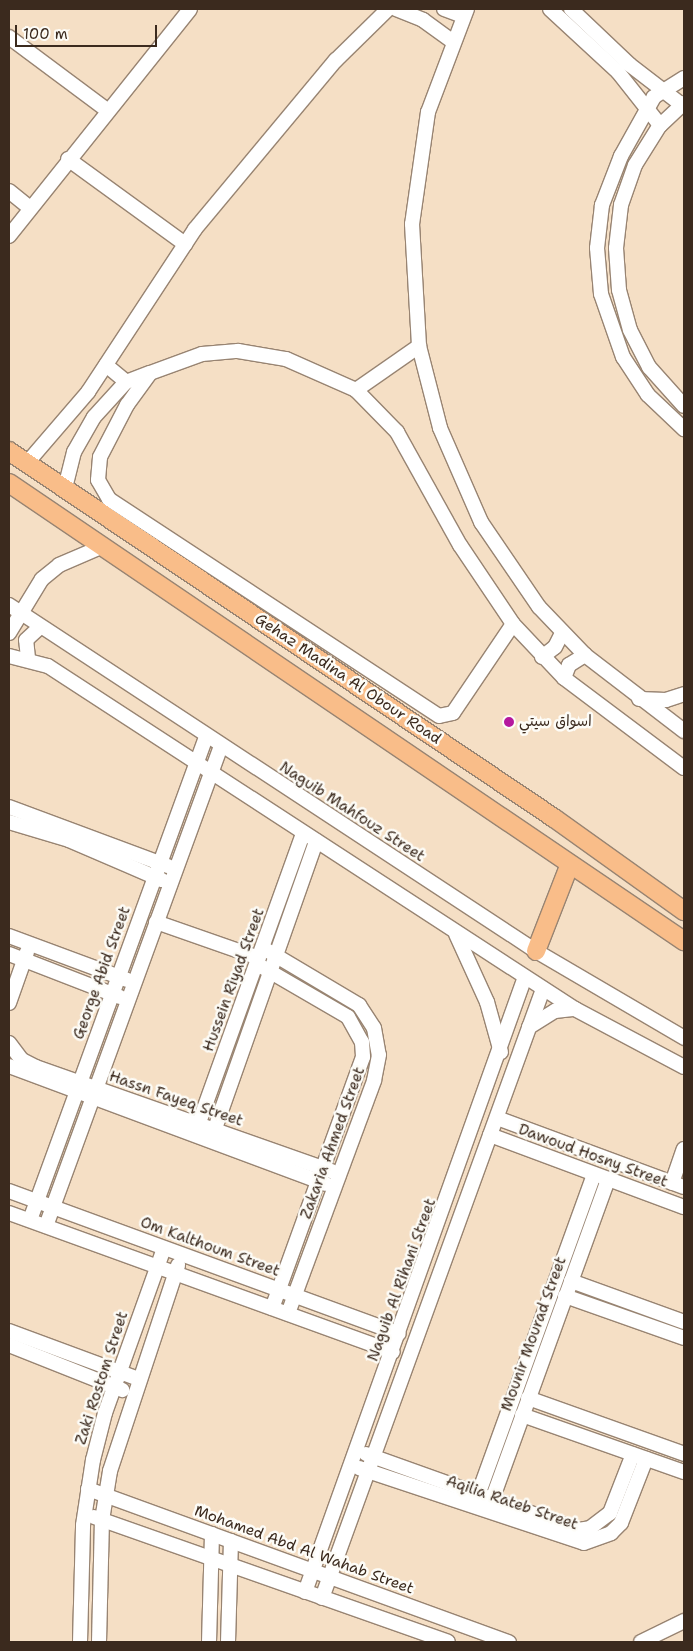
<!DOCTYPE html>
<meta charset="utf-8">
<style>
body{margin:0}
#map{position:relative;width:693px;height:1651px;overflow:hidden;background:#f5dfc5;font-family:"Shantell Sans","Playpen Sans Arabic",sans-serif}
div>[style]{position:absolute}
.roads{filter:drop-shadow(1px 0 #988472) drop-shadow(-1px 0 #988472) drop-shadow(0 1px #988472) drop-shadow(0 -1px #988472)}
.minor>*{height:14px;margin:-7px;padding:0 7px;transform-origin:7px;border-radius:7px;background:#fff}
.major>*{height:18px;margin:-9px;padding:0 9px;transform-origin:9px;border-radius:9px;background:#f9bd89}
.dots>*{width:14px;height:14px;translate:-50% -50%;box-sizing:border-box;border:2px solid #fdfcf7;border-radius:50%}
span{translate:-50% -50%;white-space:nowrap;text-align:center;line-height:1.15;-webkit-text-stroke:5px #fdfcf7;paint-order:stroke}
.street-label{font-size:15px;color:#3b2a1e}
.poi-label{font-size:15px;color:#3b2a1e}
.left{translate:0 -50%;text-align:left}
.frame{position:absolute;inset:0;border:10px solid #3b2a1e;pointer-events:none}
.scale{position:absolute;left:15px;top:25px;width:142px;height:22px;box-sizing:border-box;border:2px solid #3b2a1e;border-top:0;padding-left:6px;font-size:15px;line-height:18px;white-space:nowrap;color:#3b2a1e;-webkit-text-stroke:4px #fdfcf7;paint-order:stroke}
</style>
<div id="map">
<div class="roads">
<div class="minor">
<div style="left:396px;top:9px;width:29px;rotate:22deg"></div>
<div style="left:423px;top:20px;width:36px;rotate:36deg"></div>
<div style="left:444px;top:9px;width:20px;rotate:20deg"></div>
<div style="left:467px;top:9px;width:110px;rotate:110.7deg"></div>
<div style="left:428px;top:112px;width:113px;rotate:98.1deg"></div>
<div style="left:412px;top:224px;width:122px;rotate:86.7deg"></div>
<div style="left:419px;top:346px;width:85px;rotate:75.6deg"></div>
<div style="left:440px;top:428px;width:103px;rotate:66.4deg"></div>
<div style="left:481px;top:522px;width:103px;rotate:55.7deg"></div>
<div style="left:539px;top:607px;width:66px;rotate:46.2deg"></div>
<div style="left:585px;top:655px;width:125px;rotate:37.5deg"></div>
<div style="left:550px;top:9px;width:93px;rotate:42.8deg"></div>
<div style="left:618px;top:72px;width:68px;rotate:51.6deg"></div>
<div style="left:571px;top:9px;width:81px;rotate:43.5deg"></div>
<div style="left:630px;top:65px;width:66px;rotate:37.6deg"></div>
<div style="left:9px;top:37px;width:122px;rotate:36.7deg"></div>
<div style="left:684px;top:78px;width:36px;rotate:148deg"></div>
<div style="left:654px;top:97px;width:68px;rotate:119.2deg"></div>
<div style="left:621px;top:156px;width:53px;rotate:111.2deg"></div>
<div style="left:602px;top:205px;width:43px;rotate:96.6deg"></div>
<div style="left:597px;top:248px;width:46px;rotate:85deg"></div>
<div style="left:601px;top:294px;width:67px;rotate:70.8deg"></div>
<div style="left:623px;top:357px;width:45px;rotate:56.7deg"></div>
<div style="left:648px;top:395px;width:50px;rotate:43.4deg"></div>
<div style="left:684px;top:103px;width:33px;rotate:137deg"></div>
<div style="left:660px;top:125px;width:47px;rotate:122deg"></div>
<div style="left:635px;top:165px;width:42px;rotate:109.3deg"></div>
<div style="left:621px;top:205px;width:43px;rotate:96.6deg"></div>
<div style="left:616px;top:248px;width:42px;rotate:85.9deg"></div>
<div style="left:619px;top:290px;width:41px;rotate:74.6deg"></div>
<div style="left:630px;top:330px;width:42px;rotate:62.8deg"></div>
<div style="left:649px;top:367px;width:52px;rotate:48.1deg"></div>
<div style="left:68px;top:159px;width:145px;rotate:36deg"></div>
<div style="left:9px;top:191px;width:27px;rotate:39deg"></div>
<div style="left:9px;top:236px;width:290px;rotate:-51.4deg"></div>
<div style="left:106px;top:365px;width:26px;rotate:40deg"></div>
<div style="left:356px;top:390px;width:77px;rotate:-34.9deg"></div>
<div style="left:27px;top:463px;width:94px;rotate:-49.3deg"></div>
<div style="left:88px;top:392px;width:195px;rotate:-56.7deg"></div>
<div style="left:195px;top:229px;width:220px;rotate:-50.2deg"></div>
<div style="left:336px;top:60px;width:73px;rotate:-44.4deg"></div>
<div style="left:65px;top:488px;width:37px;rotate:-76deg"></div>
<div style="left:74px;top:452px;width:40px;rotate:-60.3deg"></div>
<div style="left:94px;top:417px;width:47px;rotate:-47.6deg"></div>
<div style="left:126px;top:382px;width:25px;rotate:-21deg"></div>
<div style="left:9px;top:605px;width:630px;rotate:33.29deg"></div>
<div style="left:536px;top:951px;width:172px;rotate:30.4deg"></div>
<div style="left:513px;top:624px;width:107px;rotate:124deg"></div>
<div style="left:453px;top:713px;width:14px;rotate:168deg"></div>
<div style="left:439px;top:716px;width:395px;rotate:-146.7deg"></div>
<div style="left:109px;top:499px;width:22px;rotate:-120deg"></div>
<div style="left:98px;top:480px;width:23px;rotate:-85deg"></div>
<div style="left:100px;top:457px;width:59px;rotate:-62.6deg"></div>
<div style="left:127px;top:405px;width:39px;rotate:-54deg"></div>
<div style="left:150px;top:373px;width:55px;rotate:-20.1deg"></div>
<div style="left:202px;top:354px;width:36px;rotate:-5deg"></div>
<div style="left:238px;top:351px;width:49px;rotate:9.5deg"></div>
<div style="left:286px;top:359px;width:77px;rotate:23.9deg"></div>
<div style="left:356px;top:390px;width:59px;rotate:45.7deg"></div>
<div style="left:397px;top:432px;width:129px;rotate:60.9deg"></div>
<div style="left:460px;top:545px;width:95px;rotate:56.1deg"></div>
<div style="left:513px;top:624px;width:74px;rotate:46.6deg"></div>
<div style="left:564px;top:678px;width:150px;rotate:36.9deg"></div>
<div style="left:9px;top:633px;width:63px;rotate:-58.6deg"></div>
<div style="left:42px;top:579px;width:22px;rotate:-39deg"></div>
<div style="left:59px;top:565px;width:46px;rotate:-23.2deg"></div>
<div style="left:9px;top:656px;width:40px;rotate:14.4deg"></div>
<div style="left:48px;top:666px;width:629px;rotate:33.06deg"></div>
<div style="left:575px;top:1009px;width:123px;rotate:28deg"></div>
<div style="left:542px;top:657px;width:16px;rotate:-38deg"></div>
<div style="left:555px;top:647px;width:16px;rotate:-63deg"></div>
<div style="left:28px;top:658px;width:18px;rotate:-96deg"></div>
<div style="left:26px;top:640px;width:19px;rotate:-43deg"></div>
<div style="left:564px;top:678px;width:14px;rotate:-69deg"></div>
<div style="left:569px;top:665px;width:19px;rotate:-32deg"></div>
<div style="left:639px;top:699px;width:27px;rotate:2deg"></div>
<div style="left:666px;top:700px;width:19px;rotate:-18deg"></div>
<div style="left:9px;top:807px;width:170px;rotate:20.4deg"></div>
<div style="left:9px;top:822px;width:63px;rotate:16.7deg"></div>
<div style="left:69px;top:840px;width:101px;rotate:23.3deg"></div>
<div style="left:156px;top:922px;width:109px;rotate:19.3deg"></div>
<div style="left:456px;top:934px;width:75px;rotate:65.5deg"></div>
<div style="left:487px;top:1002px;width:52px;rotate:74.4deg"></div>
<div style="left:9px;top:936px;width:126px;rotate:20.4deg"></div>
<div style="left:263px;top:948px;width:112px;rotate:30.7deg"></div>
<div style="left:359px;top:1005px;width:27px;rotate:57deg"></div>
<div style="left:374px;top:1028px;width:27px;rotate:80deg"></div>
<div style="left:379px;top:1055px;width:26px;rotate:101deg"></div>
<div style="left:374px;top:1081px;width:248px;rotate:110.3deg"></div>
<div style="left:9px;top:954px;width:119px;rotate:21.2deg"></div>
<div style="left:257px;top:964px;width:105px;rotate:30.2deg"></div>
<div style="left:348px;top:1017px;width:29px;rotate:61deg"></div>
<div style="left:362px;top:1042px;width:15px;rotate:86deg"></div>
<div style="left:363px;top:1057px;width:267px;rotate:109.9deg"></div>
<div style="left:9px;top:1003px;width:54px;rotate:-70.6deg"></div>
<div style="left:529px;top:1027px;width:31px;rotate:-32deg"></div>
<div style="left:555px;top:1011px;width:20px;rotate:-6deg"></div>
<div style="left:9px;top:1043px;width:21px;rotate:53deg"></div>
<div style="left:22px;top:1060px;width:16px;rotate:27deg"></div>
<div style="left:36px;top:1067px;width:314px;rotate:19.4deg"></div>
<div style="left:9px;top:1066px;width:338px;rotate:20.4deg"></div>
<div style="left:497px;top:1118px;width:199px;rotate:20.3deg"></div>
<div style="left:196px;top:1131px;width:317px;rotate:-70.2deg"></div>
<div style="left:490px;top:1135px;width:207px;rotate:20.4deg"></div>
<div style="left:212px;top:1137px;width:314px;rotate:-70.6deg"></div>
<div style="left:672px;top:1183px;width:36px;rotate:-71deg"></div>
<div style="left:9px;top:1191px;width:415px;rotate:20.1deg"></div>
<div style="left:9px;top:1213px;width:408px;rotate:19.9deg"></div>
<div style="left:30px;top:1220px;width:514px;rotate:-69.98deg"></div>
<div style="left:46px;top:1226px;width:511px;rotate:-69.97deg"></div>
<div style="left:571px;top:1281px;width:120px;rotate:19.9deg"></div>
<div style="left:565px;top:1296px;width:126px;rotate:19.4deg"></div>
<div style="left:9px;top:1331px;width:139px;rotate:20.3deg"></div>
<div style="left:9px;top:1345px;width:122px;rotate:21.7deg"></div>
<div style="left:528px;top:1398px;width:166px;rotate:19.7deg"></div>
<div style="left:522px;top:1415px;width:172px;rotate:19.4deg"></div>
<div style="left:366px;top:1454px;width:225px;rotate:19.7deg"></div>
<div style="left:578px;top:1530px;width:12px;rotate:-9deg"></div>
<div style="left:590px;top:1528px;width:25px;rotate:-37deg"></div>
<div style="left:610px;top:1513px;width:63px;rotate:-68.7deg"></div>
<div style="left:359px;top:1468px;width:237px;rotate:18.4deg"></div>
<div style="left:584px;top:1543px;width:29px;rotate:-20deg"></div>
<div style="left:611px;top:1533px;width:14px;rotate:-45deg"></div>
<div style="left:621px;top:1523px;width:69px;rotate:-68.7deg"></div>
<div style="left:88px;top:1489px;width:448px;rotate:20deg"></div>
<div style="left:478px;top:1495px;width:341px;rotate:-70.1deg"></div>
<div style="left:492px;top:1500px;width:341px;rotate:-70.1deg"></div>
<div style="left:94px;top:1517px;width:375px;rotate:19.4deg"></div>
<div style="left:305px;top:1592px;width:653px;rotate:-70.32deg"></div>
<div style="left:322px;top:1598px;width:648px;rotate:-70.05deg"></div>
<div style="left:80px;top:1642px;width:117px;rotate:-88.5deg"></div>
<div style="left:83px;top:1525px;width:66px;rotate:-81.3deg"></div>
<div style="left:93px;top:1460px;width:49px;rotate:-75.7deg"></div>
<div style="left:105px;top:1413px;width:175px;rotate:-70.3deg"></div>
<div style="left:99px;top:1642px;width:122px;rotate:-88.6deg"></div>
<div style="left:102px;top:1520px;width:50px;rotate:-80.7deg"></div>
<div style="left:110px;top:1471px;width:217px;rotate:-71.7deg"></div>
<div style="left:209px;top:1642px;width:108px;rotate:-88.4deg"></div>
<div style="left:228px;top:1642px;width:101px;rotate:-88.3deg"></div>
<div style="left:641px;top:1642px;width:48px;rotate:-26deg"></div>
</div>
<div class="major">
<div style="left:9px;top:451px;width:657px;rotate:33.96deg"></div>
<div style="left:554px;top:818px;width:160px;rotate:35.6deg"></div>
<div style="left:9px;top:483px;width:816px;rotate:34.16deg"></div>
<div style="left:536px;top:951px;width:93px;rotate:-68.7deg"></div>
</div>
</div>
<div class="dots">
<div style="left:509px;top:722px;background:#b5179e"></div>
</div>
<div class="street-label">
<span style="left:348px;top:679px;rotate:34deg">Gehaz Madina Al Obour Road</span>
<span style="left:352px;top:812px;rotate:33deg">Naguib Mahfouz Street</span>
<span style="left:102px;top:973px;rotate:-70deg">George Abid Street</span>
<span style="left:234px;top:980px;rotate:-70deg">Hussein Riyad Street</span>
<span style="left:176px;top:1099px;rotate:19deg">Hassn Fayeq Street</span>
<span style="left:333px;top:1143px;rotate:-70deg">Zakaria Ahmed Street</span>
<span style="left:593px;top:1156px;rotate:20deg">Dawoud Hosny Street</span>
<span style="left:210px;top:1247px;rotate:20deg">Om Kalthoum Street</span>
<span style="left:402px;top:1280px;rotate:-70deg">Naguib Al Rihani Street</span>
<span style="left:534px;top:1334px;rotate:-70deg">Mounir Mourad Street</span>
<span style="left:102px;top:1378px;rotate:-72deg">Zaki Rostom Street</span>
<span style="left:512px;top:1503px;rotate:19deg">Aqilia Rateb Street</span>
<span style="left:304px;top:1550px;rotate:20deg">Mohamed Abd Al Wahab Street</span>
</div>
<div class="poi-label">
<span class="left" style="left:519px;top:722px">اسواق سيتي</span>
</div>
<div class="frame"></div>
<div class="scale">100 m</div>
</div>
